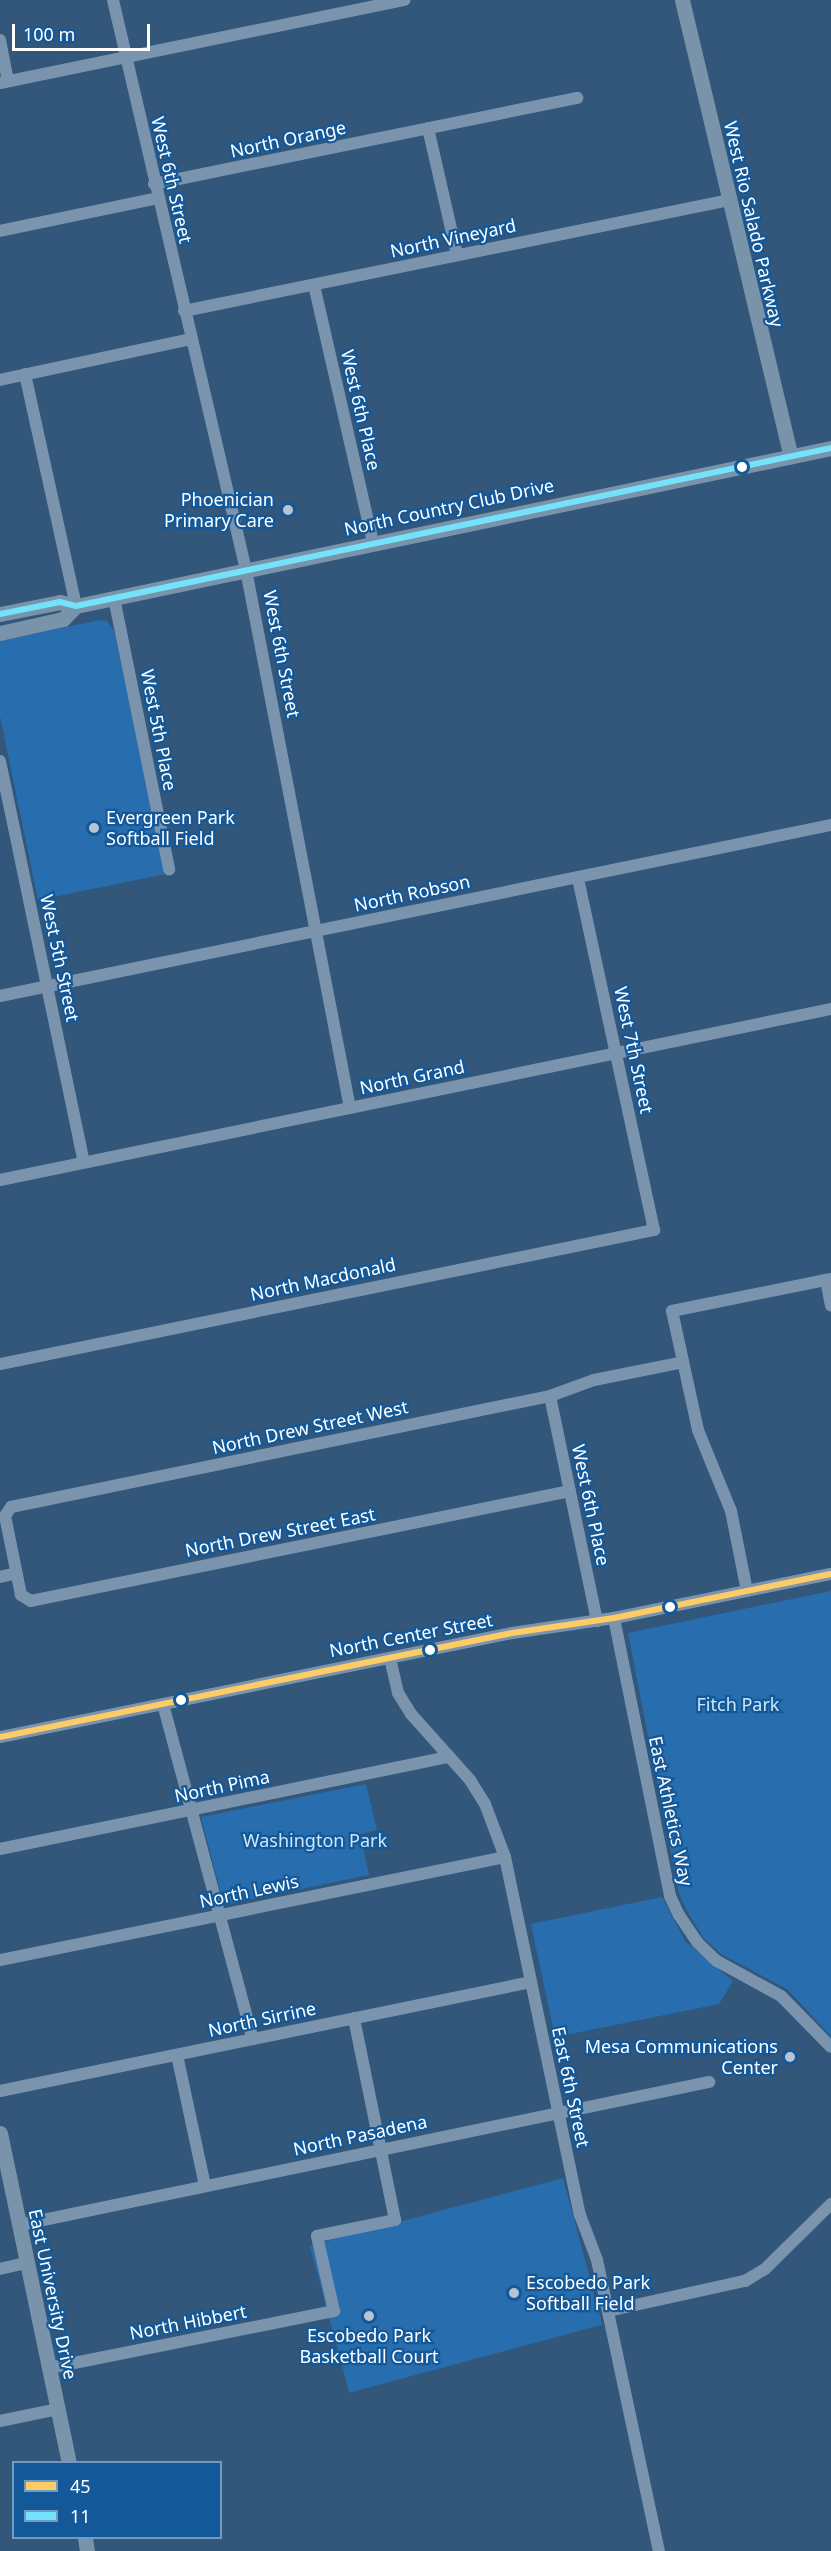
<!DOCTYPE html>
<style>
body{margin:0}
#map{position:relative;width:831px;height:2551px;overflow:hidden;background:#32577a;font-family:"Noto Sans",sans-serif}
div>[style]{position:absolute}
.green>*{inset:0;background:#286eaf;transform-origin:0 0}
.minor>*{height:12px;margin:-6px;padding:0 6px;transform-origin:6px;border-radius:6px;background:#7b94ad}
.major>*{height:15px;margin:-7.5px;padding:0 7.5px;transform-origin:7.5px;border-radius:7.5px;background:#7993aa}
.bus-1>*{height:6px;margin:-3px;padding:0 3px;transform-origin:3px;border-radius:3px;background:#fdcc66}
.bus-2>*{height:6px;margin:-3px;padding:0 3px;transform-origin:3px;border-radius:3px;background:#73e2fa}
.dots>*{width:16px;height:16px;translate:-50% -50%;box-sizing:border-box;border:3px solid #135899;border-radius:50%}
span{translate:-50% -50%;white-space:nowrap;text-align:center;line-height:1.15;-webkit-text-stroke:4.5px #135899;paint-order:stroke}
.street-label{font-size:18px;color:#fff}
.poi-label{font-size:18px;color:#fff}
.right{translate:-100% -50%;text-align:right}
.left{translate:0 -50%;text-align:left}
.park-label{font-size:18px;color:#cde7fd}
.legend{position:absolute;left:12px;top:2461px;width:210px;height:78px;box-sizing:border-box;background:#135899;border:2px solid #719bc2;margin:0;padding:8px 10px;list-style:none;font-size:18px;color:#fff}
.legend li{display:flex;align-items:center;gap:12px;height:30px}
.legend b{width:30px;border:2px solid #719bc2}
.scale{position:absolute;left:12px;top:24px;width:138px;height:27px;box-sizing:border-box;border:3px solid #fff;border-top:0;padding-left:8px;font-size:18px;line-height:21px;white-space:nowrap;color:#fff;-webkit-text-stroke:4px #135899;paint-order:stroke}
</style>
<div id="map">
<div class="green">
<div style="clip-path:polygon(100px 620px,107px 621px,114px 631px,166px 874px,38px 900px,0 716px,0 641px)"></div>
<div style="clip-path:polygon(831px 1591px,831px 2036px,787px 1989px,721px 1954px,703px 1937px,687px 1911px,679px 1894px,628px 1633px)"></div>
<div style="clip-path:polygon(366px 1784px,377px 1830px,360px 1834px,369px 1875px,224px 1905px,201px 1817px)"></div>
<div style="clip-path:polygon(662px 1897px,685px 1941px,733px 1981px,719px 2004px,555px 2037px,531px 1924px)"></div>
<div style="left:563px;top:2178px;width:152px;height:262px;rotate:75deg"></div>
</div>
<div class="minor">
<div style="left:113px;top:0;width:585px;rotate:76.87deg"></div>
<div style="left:246px;top:570px;width:548px;rotate:79.06deg"></div>
<div style="left:0;top:40px;width:42px;rotate:79deg"></div>
<div style="left:0;top:83px;width:413px;rotate:-11.6deg"></div>
<div style="left:428px;top:128px;width:130px;rotate:77.1deg"></div>
<div style="left:154px;top:184px;width:432px;rotate:-11.5deg"></div>
<div style="left:0;top:231px;width:161px;rotate:-11.8deg"></div>
<div style="left:314px;top:285px;width:265px;rotate:77.1deg"></div>
<div style="left:184px;top:311px;width:556px;rotate:-11.51deg"></div>
<div style="left:25px;top:374px;width:238px;rotate:77.6deg"></div>
<div style="left:0;top:380px;width:196px;rotate:-12.1deg"></div>
<div style="left:114px;top:598px;width:277px;rotate:78.5deg"></div>
<div style="left:0;top:761px;width:410px;rotate:78.2deg"></div>
<div style="left:0;top:996px;width:848px;rotate:-11.63deg"></div>
<div style="left:0;top:1180px;width:848px;rotate:-11.63deg"></div>
<div style="left:826px;top:1280px;width:26px;rotate:79deg"></div>
<div style="left:0;top:1364px;width:668px;rotate:-11.58deg"></div>
<div style="left:654px;top:1230px;width:361px;rotate:-102.2deg"></div>
<div style="left:550px;top:1396px;width:230px;rotate:78.2deg"></div>
<div style="left:570px;top:1491px;width:550px;rotate:168.47deg"></div>
<div style="left:31px;top:1601px;width:12px;rotate:-149deg"></div>
<div style="left:21px;top:1595px;width:81px;rotate:-101.4deg"></div>
<div style="left:5px;top:1516px;width:11px;rotate:-56deg"></div>
<div style="left:11px;top:1507px;width:550px;rotate:-11.64deg"></div>
<div style="left:550px;top:1396px;width:47px;rotate:-20deg"></div>
<div style="left:594px;top:1380px;width:91px;rotate:-11.4deg"></div>
<div style="left:0;top:1577px;width:17px;rotate:-13deg"></div>
<div style="left:747px;top:1591px;width:82px;rotate:-101.3deg"></div>
<div style="left:731px;top:1511px;width:87px;rotate:-112.2deg"></div>
<div style="left:698px;top:1430px;width:122px;rotate:-102.3deg"></div>
<div style="left:672px;top:1311px;width:162px;rotate:-11.4deg"></div>
<div style="left:614px;top:1618px;width:284px;rotate:78.6deg"></div>
<div style="left:670px;top:1896px;width:21px;rotate:65deg"></div>
<div style="left:679px;top:1915px;width:32px;rotate:56deg"></div>
<div style="left:697px;top:1942px;width:28px;rotate:44deg"></div>
<div style="left:717px;top:1961px;width:73px;rotate:28.7deg"></div>
<div style="left:781px;top:1996px;width:71px;rotate:45.6deg"></div>
<div style="left:390px;top:1658px;width:36px;rotate:77deg"></div>
<div style="left:398px;top:1693px;width:25px;rotate:58deg"></div>
<div style="left:411px;top:1714px;width:89px;rotate:48.2deg"></div>
<div style="left:470px;top:1780px;width:28px;rotate:58deg"></div>
<div style="left:485px;top:1804px;width:57px;rotate:69.3deg"></div>
<div style="left:505px;top:1857px;width:366px;rotate:78.2deg"></div>
<div style="left:580px;top:2215px;width:48px;rotate:69.3deg"></div>
<div style="left:597px;top:2260px;width:298px;rotate:78deg"></div>
<div style="left:163px;top:1704px;width:347px;rotate:75deg"></div>
<div style="left:0;top:1737px;width:522px;rotate:-11.48deg"></div>
<div style="left:512px;top:1633px;width:103px;rotate:-8.4deg"></div>
<div style="left:614px;top:1618px;width:221px;rotate:-11.5deg"></div>
<div style="left:0;top:1849px;width:459px;rotate:-11.6deg"></div>
<div style="left:0;top:1960px;width:515px;rotate:-11.53deg"></div>
<div style="left:177px;top:2055px;width:134px;rotate:77.9deg"></div>
<div style="left:0;top:2091px;width:542px;rotate:-11.6deg"></div>
<div style="left:19px;top:2225px;width:705px;rotate:-11.71deg"></div>
<div style="left:0;top:2269px;width:28px;rotate:-13deg"></div>
<div style="left:608px;top:2311px;width:140px;rotate:-12.4deg"></div>
<div style="left:745px;top:2281px;width:23px;rotate:-31deg"></div>
<div style="left:765px;top:2269px;width:93px;rotate:-44.6deg"></div>
<div style="left:49px;top:2368px;width:291px;rotate:-11.3deg"></div>
<div style="left:334px;top:2311px;width:77px;rotate:-102.8deg"></div>
<div style="left:317px;top:2236px;width:80px;rotate:-11.6deg"></div>
<div style="left:395px;top:2220px;width:206px;rotate:-101.5deg"></div>
<div style="left:0;top:2421px;width:59px;rotate:-11.7deg"></div>
</div>
<div class="major">
<div style="left:682px;top:0;width:469px;rotate:76.6deg"></div>
<div style="left:0;top:614px;width:61px;rotate:-11.3deg"></div>
<div style="left:60px;top:602px;width:16px;rotate:14deg"></div>
<div style="left:76px;top:606px;width:771px;rotate:-11.82deg"></div>
<div style="left:0;top:633px;width:65px;rotate:-12.5deg"></div>
<div style="left:63px;top:619px;width:18px;rotate:-45deg"></div>
<div style="left:0;top:2133px;width:336px;rotate:78.2deg"></div>
<div style="left:85px;top:2538px;width:13px;rotate:81deg"></div>
</div>
<div class="bus-1">
<div style="left:0;top:1737px;width:522px;rotate:-11.48deg"></div>
<div style="left:512px;top:1633px;width:103px;rotate:-8.4deg"></div>
<div style="left:614px;top:1618px;width:221px;rotate:-11.5deg"></div>
</div>
<div class="bus-2">
<div style="left:0;top:614px;width:61px;rotate:-11.3deg"></div>
<div style="left:60px;top:602px;width:16px;rotate:14deg"></div>
<div style="left:76px;top:606px;width:771px;rotate:-11.82deg"></div>
</div>
<div class="dots">
<div style="left:742px;top:467px;background:#fff"></div>
<div style="left:288px;top:510px;background:#b7c4d0"></div>
<div style="left:94px;top:828px;background:#b7c4d0"></div>
<div style="left:670px;top:1607px;background:#fff"></div>
<div style="left:430px;top:1650px;background:#fff"></div>
<div style="left:181px;top:1700px;background:#fff"></div>
<div style="left:790px;top:2057px;background:#b7c4d0"></div>
<div style="left:514px;top:2293px;background:#b7c4d0"></div>
<div style="left:369px;top:2316px;background:#b7c4d0"></div>
</div>
<div class="street-label">
<span style="left:288px;top:139px;rotate:-12deg">North Orange</span>
<span style="left:172px;top:180px;rotate:77deg">West 6th Street</span>
<span style="left:754px;top:224px;rotate:77deg">West Rio Salado Parkway</span>
<span style="left:453px;top:238px;rotate:-12deg">North Vineyard</span>
<span style="left:361px;top:410px;rotate:77deg">West 6th Place</span>
<span style="left:449px;top:507px;rotate:-12deg">North Country Club Drive</span>
<span style="left:282px;top:654px;rotate:79deg">West 6th Street</span>
<span style="left:159px;top:730px;rotate:79deg">West 5th Place</span>
<span style="left:412px;top:893px;rotate:-12deg">North Robson</span>
<span style="left:60px;top:958px;rotate:78deg">West 5th Street</span>
<span style="left:634px;top:1050px;rotate:78deg">West 7th Street</span>
<span style="left:412px;top:1077px;rotate:-12deg">North Grand</span>
<span style="left:323px;top:1279px;rotate:-12deg">North Macdonald</span>
<span style="left:310px;top:1427px;rotate:-12deg">North Drew Street West</span>
<span style="left:591px;top:1505px;rotate:78deg">West 6th Place</span>
<span style="left:280px;top:1532px;rotate:-11deg">North Drew Street East</span>
<span style="left:411px;top:1635px;rotate:-11deg">North Center Street</span>
<span style="left:222px;top:1786px;rotate:-12deg">North Pima</span>
<span style="left:671px;top:1811px;rotate:78deg">East Athletics Way</span>
<span style="left:249px;top:1891px;rotate:-12deg">North Lewis</span>
<span style="left:262px;top:2019px;rotate:-12deg">North Sirrine</span>
<span style="left:571px;top:2087px;rotate:78deg">East 6th Street</span>
<span style="left:360px;top:2135px;rotate:-12deg">North Pasadena</span>
<span style="left:53px;top:2294px;rotate:78deg">East University Drive</span>
<span style="left:188px;top:2322px;rotate:-11deg">North Hibbert</span>
</div>
<div class="poi-label">
<span class="right" style="left:274px;top:510px">Phoenician<br>Primary Care</span>
<span class="left" style="left:106px;top:828px">Evergreen Park<br>Softball Field</span>
<span class="right" style="left:778px;top:2057px">Mesa Communications<br>Center</span>
<span class="left" style="left:526px;top:2293px">Escobedo Park<br>Softball Field</span>
<span style="left:369px;top:2346px">Escobedo Park<br>Basketball Court</span>
</div>
<div class="park-label">
<span style="left:738px;top:1704px">Fitch Park</span>
<span style="left:315px;top:1840px">Washington Park</span>
</div>
<ul class="legend">
<li><b style="height:8px;background:#fdcc66"></b>45</li>
<li><b style="height:8px;background:#73e2fa"></b>11</li>
</ul>
<div class="scale">100 m</div>
</div>
